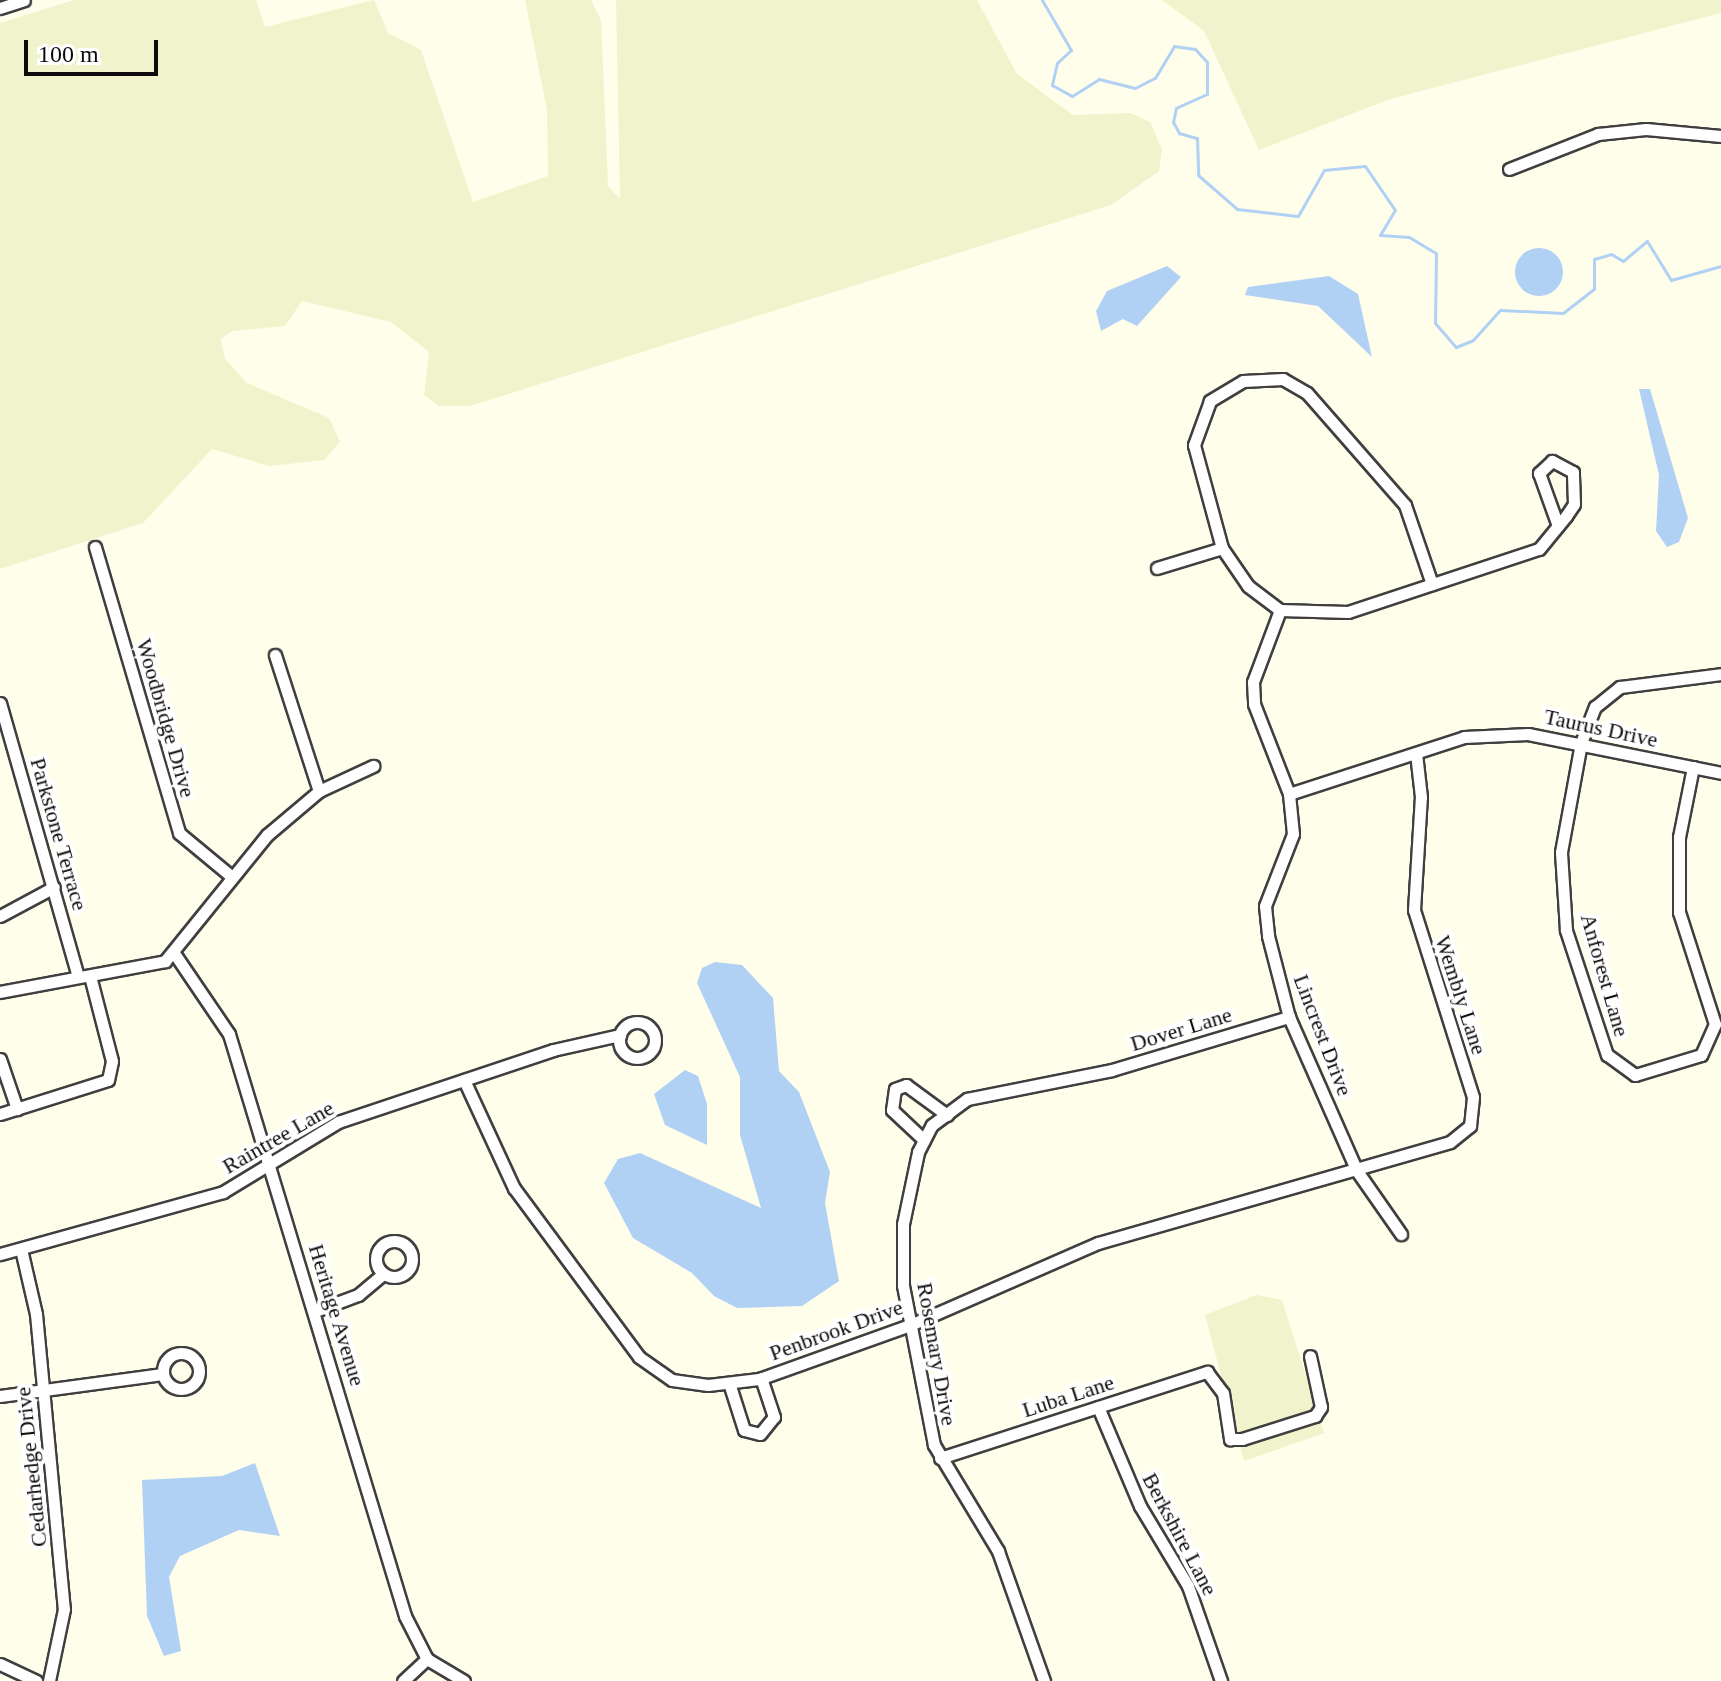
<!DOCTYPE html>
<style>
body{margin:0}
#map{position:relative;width:1721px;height:1681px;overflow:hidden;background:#fffeeb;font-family:"Times New Roman",serif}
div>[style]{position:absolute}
.farmland>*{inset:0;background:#f1f3cc}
.water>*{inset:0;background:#b1d1f4}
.round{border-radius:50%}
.stream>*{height:3px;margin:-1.5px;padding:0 1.5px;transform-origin:1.5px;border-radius:1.5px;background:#b1d1f4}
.roads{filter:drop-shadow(2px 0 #3f3f3f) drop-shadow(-2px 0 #3f3f3f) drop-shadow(0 2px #3f3f3f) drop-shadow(0 -2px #3f3f3f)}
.minor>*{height:11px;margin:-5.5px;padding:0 5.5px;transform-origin:5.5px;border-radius:5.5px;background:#fff}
.minor>.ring{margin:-5.5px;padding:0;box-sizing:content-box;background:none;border:11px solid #fff;border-radius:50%}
span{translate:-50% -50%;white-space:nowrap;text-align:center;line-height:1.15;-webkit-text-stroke:8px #fff;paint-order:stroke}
.street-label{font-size:22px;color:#0c0c0c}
.scale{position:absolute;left:24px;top:40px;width:134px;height:36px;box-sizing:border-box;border:4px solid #0c0c0c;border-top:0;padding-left:10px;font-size:24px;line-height:28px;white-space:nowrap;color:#0c0c0c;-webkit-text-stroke:6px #fff;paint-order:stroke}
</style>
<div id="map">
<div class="farmland">
<div style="clip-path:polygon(74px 0,256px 0,265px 27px,374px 0,388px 33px,421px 50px,473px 202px,548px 176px,547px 110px,525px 0,591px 0,601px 20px,608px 186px,620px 199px,616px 0,977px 0,1017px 74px,1073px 115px,1130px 113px,1150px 122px,1162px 149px,1159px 171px,1111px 205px,470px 406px,439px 406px,424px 395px,429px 352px,391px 322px,302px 301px,285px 326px,232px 331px,221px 339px,225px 359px,247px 383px,329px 418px,340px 442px,324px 460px,269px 466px,212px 449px,143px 523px,0 569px,0 23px)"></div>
<div style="clip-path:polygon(1162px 0,1721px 0,1721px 13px,1390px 99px,1259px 150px,1204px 31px)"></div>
<div style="clip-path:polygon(1256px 1295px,1282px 1300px,1324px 1433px,1244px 1461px,1205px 1315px)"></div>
</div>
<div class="water">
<div class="round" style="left:1515px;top:248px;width:48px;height:48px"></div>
<div style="clip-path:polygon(1167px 266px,1181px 277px,1137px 326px,1123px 319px,1101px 331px,1096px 311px,1107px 291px)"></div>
<div style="clip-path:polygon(1329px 276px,1358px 294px,1372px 357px,1318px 306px,1245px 295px,1248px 287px)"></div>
<div style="clip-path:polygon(1639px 389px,1650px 389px,1688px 518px,1679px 542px,1667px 547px,1656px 531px,1659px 475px)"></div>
<div style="clip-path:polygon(715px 962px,742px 965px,773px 998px,779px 1071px,799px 1092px,830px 1172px,825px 1203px,839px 1281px,802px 1306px,737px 1308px,714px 1296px,692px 1273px,633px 1238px,604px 1183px,618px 1159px,640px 1153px,761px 1208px,740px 1135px,740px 1077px,697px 983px,702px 968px)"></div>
<div style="clip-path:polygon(685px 1070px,698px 1076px,707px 1104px,707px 1145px,665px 1125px,654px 1094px)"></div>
<div style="clip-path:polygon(255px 1463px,280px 1536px,239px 1530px,180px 1556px,169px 1577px,181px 1651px,164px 1656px,147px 1616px,142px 1480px,222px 1476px)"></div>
</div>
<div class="stream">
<div style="left:1042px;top:0;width:58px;rotate:59.9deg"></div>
<div style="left:1071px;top:50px;width:19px;rotate:137deg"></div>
<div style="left:1057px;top:63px;width:23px;rotate:103deg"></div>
<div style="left:1052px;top:85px;width:23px;rotate:29deg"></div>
<div style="left:1072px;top:96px;width:32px;rotate:-32deg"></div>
<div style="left:1099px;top:79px;width:37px;rotate:14deg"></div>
<div style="left:1135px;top:88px;width:22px;rotate:-27deg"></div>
<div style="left:1155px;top:78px;width:37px;rotate:-59deg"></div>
<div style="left:1174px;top:46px;width:21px;rotate:8deg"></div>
<div style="left:1195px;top:49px;width:18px;rotate:47deg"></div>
<div style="left:1207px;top:62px;width:32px;rotate:90deg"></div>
<div style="left:1207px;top:94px;width:34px;rotate:156deg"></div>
<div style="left:1176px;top:108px;width:14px;rotate:102deg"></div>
<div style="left:1173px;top:122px;width:13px;rotate:61deg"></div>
<div style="left:1179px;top:133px;width:19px;rotate:16deg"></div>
<div style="left:1197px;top:138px;width:37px;rotate:88deg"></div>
<div style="left:1198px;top:175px;width:52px;rotate:41.1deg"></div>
<div style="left:1237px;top:209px;width:61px;rotate:6.5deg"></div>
<div style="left:1298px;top:216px;width:53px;rotate:-60.5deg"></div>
<div style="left:1324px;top:170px;width:41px;rotate:-5.6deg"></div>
<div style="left:1365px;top:166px;width:53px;rotate:55.7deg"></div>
<div style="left:1395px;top:210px;width:29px;rotate:121deg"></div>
<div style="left:1380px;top:235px;width:29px;rotate:4deg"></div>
<div style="left:1409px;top:237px;width:31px;rotate:31deg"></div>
<div style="left:1436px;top:253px;width:70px;rotate:90.8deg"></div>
<div style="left:1435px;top:323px;width:32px;rotate:49deg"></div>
<div style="left:1456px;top:347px;width:18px;rotate:-22deg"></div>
<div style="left:1473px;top:340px;width:40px;rotate:-48deg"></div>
<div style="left:1500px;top:310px;width:63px;rotate:2.7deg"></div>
<div style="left:1563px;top:313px;width:39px;rotate:-38deg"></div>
<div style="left:1594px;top:289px;width:30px;rotate:-90deg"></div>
<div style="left:1594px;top:259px;width:18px;rotate:-16deg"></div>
<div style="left:1611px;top:254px;width:14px;rotate:30deg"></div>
<div style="left:1623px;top:261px;width:31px;rotate:-40deg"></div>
<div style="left:1647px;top:241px;width:46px;rotate:58.4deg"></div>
<div style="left:1671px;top:280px;width:52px;rotate:-15.6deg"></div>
</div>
<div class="roads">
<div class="minor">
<div style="left:0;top:8px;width:25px;rotate:-18deg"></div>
<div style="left:1509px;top:169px;width:96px;rotate:-21.5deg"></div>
<div style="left:1598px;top:134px;width:48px;rotate:-5.9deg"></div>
<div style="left:1646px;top:129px;width:75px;rotate:5.3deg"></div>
<div style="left:95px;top:547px;width:298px;rotate:73.6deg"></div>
<div style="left:179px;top:833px;width:69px;rotate:39.7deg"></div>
<div style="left:1157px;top:568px;width:68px;rotate:-17.1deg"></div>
<div style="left:1432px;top:584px;width:83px;rotate:-108.9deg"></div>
<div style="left:1405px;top:505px;width:149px;rotate:-131.2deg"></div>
<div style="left:1307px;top:393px;width:28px;rotate:-150deg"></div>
<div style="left:1283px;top:379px;width:40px;rotate:177.1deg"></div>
<div style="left:1243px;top:381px;width:39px;rotate:149deg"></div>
<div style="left:1210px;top:401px;width:47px;rotate:110deg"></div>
<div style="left:1194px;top:445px;width:107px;rotate:74.8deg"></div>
<div style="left:1222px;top:548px;width:46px;rotate:55.6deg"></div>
<div style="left:1248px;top:586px;width:40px;rotate:37deg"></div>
<div style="left:1280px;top:610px;width:68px;rotate:1.7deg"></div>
<div style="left:1348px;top:612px;width:201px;rotate:-18.3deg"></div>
<div style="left:1539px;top:549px;width:43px;rotate:-50.7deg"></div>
<div style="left:1566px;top:516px;width:14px;rotate:-56deg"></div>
<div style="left:1574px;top:504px;width:32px;rotate:-92deg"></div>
<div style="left:1573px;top:472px;width:24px;rotate:-152deg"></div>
<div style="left:1552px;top:461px;width:18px;rotate:137deg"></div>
<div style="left:1539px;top:473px;width:56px;rotate:70.3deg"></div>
<div style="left:1280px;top:610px;width:77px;rotate:110.6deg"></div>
<div style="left:1253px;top:682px;width:22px;rotate:87deg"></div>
<div style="left:1254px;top:704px;width:97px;rotate:68.7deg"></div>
<div style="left:1289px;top:794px;width:40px;rotate:84.3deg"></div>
<div style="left:1293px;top:834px;width:77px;rotate:111.3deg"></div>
<div style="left:1265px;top:906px;width:30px;rotate:84deg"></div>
<div style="left:1268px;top:936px;width:84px;rotate:75.5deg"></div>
<div style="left:1289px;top:1017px;width:168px;rotate:66.2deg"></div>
<div style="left:1357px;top:1171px;width:77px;rotate:55.1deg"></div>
<div style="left:275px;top:655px;width:143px;rotate:72.1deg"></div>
<div style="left:0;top:703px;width:285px;rotate:74.1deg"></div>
<div style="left:1693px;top:767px;width:71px;rotate:101.3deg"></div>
<div style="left:1679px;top:837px;width:75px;rotate:90deg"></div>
<div style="left:1679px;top:912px;width:118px;rotate:72.2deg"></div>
<div style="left:1715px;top:1024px;width:34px;rotate:114deg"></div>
<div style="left:1701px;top:1055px;width:69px;rotate:163.1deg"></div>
<div style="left:1635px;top:1075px;width:34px;rotate:-144deg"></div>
<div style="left:1607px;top:1055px;width:132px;rotate:-108.2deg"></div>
<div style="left:1566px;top:930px;width:78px;rotate:-93.7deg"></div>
<div style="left:1561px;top:852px;width:111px;rotate:-79.6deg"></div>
<div style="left:1581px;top:743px;width:39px;rotate:-69deg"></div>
<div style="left:1595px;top:707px;width:32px;rotate:-39deg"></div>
<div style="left:1620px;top:687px;width:102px;rotate:-7.3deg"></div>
<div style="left:1289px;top:794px;width:184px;rotate:-18deg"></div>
<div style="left:1464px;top:737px;width:64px;rotate:-2.7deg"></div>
<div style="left:1528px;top:734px;width:197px;rotate:11.4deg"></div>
<div style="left:0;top:916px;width:61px;rotate:-28.2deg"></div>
<div style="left:174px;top:953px;width:98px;rotate:55.8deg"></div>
<div style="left:229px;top:1034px;width:608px;rotate:73.17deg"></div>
<div style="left:405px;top:1616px;width:48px;rotate:62.9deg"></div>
<div style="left:427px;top:1659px;width:43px;rotate:30.7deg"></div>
<div style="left:0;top:992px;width:168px;rotate:-10.6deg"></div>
<div style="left:165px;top:961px;width:162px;rotate:-51deg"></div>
<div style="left:267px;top:835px;width:68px;rotate:-40.2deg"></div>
<div style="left:319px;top:791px;width:60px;rotate:-24.8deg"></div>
<div class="ring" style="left:619px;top:1022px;width:25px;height:25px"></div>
<div style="left:0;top:1059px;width:53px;rotate:71.2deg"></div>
<div style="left:464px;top:1080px;width:119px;rotate:65.2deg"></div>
<div style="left:514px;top:1188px;width:210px;rotate:53.5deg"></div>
<div style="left:639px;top:1357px;width:40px;rotate:34.9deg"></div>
<div style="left:672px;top:1380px;width:36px;rotate:8deg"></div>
<div style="left:708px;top:1385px;width:51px;rotate:-6.7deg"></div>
<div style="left:759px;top:1379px;width:160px;rotate:-19.7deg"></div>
<div style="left:910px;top:1325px;width:205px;rotate:-23.6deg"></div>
<div style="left:1098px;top:1243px;width:366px;rotate:-16deg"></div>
<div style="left:1450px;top:1142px;width:26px;rotate:-39deg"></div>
<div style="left:1470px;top:1126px;width:29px;rotate:-84deg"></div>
<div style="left:1473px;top:1097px;width:196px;rotate:-107.5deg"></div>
<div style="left:1414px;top:910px;width:113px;rotate:-86.5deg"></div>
<div style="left:1421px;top:797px;width:44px;rotate:-96.5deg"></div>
<div style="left:0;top:1114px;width:113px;rotate:-17.5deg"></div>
<div style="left:108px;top:1080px;width:19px;rotate:-78deg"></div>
<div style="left:112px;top:1061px;width:88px;rotate:-104.5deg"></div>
<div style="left:924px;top:1140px;width:44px;rotate:-136.8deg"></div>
<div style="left:892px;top:1110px;width:21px;rotate:-82deg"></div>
<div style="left:895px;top:1089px;width:12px;rotate:-20deg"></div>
<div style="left:906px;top:1085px;width:51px;rotate:36.2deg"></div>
<div class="ring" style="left:376px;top:1241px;width:25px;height:25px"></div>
<div style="left:21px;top:1249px;width:67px;rotate:77deg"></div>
<div style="left:36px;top:1314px;width:296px;rotate:84.6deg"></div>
<div style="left:64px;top:1609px;width:74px;rotate:101.8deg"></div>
<div style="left:0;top:1254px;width:231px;rotate:-15.5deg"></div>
<div style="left:223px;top:1192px;width:135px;rotate:-31.3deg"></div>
<div style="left:338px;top:1122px;width:227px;rotate:-18.5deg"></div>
<div style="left:553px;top:1050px;width:69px;rotate:-12.6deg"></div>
<div style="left:315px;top:1311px;width:46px;rotate:-20.4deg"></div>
<div style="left:358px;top:1295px;width:33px;rotate:-40deg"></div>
<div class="ring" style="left:163px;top:1353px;width:25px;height:25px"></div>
<div style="left:730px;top:1386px;width:46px;rotate:72.3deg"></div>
<div style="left:744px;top:1430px;width:16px;rotate:14deg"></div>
<div style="left:760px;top:1434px;width:22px;rotate:-51deg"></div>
<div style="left:774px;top:1417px;width:41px;rotate:-108.4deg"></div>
<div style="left:0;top:1396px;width:164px;rotate:-7.7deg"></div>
<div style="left:1098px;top:1407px;width:108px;rotate:67deg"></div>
<div style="left:1140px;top:1506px;width:93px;rotate:59deg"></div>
<div style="left:1188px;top:1586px;width:101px;rotate:70.8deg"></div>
<div style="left:940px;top:1458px;width:281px;rotate:-17.9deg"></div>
<div style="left:1207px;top:1372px;width:26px;rotate:53deg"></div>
<div style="left:1223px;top:1393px;width:47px;rotate:81.3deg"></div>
<div style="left:1230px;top:1439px;width:12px"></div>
<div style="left:1242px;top:1439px;width:77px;rotate:-17.5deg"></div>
<div style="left:1315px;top:1416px;width:11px;rotate:-56deg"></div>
<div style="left:1321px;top:1407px;width:52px;rotate:-102.2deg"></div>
<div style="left:0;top:1664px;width:40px;rotate:25deg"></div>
<div style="left:403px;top:1681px;width:33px;rotate:-43deg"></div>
<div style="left:1044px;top:1681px;width:138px;rotate:-109.5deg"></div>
<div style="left:998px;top:1551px;width:124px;rotate:-121.1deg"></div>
<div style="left:934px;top:1445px;width:163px;rotate:-101deg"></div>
<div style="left:903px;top:1285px;width:61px;rotate:-90deg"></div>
<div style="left:903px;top:1224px;width:74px;rotate:-78.2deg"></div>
<div style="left:918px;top:1152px;width:30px;rotate:-63deg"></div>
<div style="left:932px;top:1125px;width:44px;rotate:-36.6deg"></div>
<div style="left:967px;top:1099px;width:148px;rotate:-11.3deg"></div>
<div style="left:1112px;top:1070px;width:185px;rotate:-16.7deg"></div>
</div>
</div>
<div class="street-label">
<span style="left:166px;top:718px;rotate:74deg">Woodbridge Drive</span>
<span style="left:1601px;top:728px;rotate:12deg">Taurus Drive</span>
<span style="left:59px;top:834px;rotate:74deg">Parkstone Terrace</span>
<span style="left:1605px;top:975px;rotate:74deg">Anforest Lane</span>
<span style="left:1461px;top:995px;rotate:72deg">Wembly Lane</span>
<span style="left:1181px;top:1029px;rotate:-17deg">Dover Lane</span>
<span style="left:1323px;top:1035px;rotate:69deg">Lincrest Drive</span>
<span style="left:278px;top:1137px;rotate:-30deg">Raintree Lane</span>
<span style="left:337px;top:1315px;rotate:73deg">Heritage Avenue</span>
<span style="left:836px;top:1330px;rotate:-20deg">Penbrook Drive</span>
<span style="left:937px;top:1354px;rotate:80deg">Rosemary Drive</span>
<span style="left:1068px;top:1396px;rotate:-18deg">Luba Lane</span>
<span style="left:31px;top:1467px;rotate:-96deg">Cedarhedge Drive</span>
<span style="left:1180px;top:1534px;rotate:62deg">Berkshire Lane</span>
</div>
<div class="scale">100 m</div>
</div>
